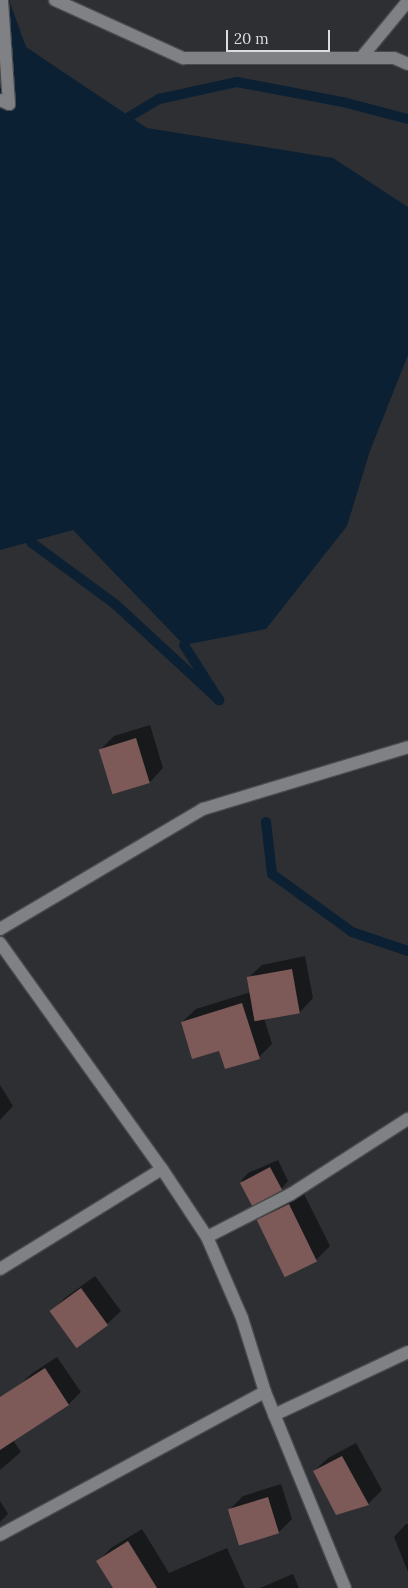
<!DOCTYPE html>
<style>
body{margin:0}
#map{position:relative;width:408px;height:1588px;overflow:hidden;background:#2d2f32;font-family:Lora,serif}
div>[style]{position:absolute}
.water>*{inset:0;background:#0c2034}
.shadow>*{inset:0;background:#0007}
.stream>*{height:10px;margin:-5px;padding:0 5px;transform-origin:5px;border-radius:5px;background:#0c2034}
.building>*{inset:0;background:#7d5958;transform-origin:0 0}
.roads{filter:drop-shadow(1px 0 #494a4d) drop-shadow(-1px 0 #494a4d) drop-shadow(0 1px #494a4d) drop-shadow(0 -1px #494a4d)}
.street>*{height:12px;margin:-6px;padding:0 6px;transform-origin:6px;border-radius:6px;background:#7f8184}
span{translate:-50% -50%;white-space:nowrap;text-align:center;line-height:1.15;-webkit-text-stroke:4px #2d2f32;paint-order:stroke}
.scale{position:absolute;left:226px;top:30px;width:104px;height:22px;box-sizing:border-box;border:2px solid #dcdddf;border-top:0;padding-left:6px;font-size:15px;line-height:18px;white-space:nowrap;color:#dcdddf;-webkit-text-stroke:4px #2d2f32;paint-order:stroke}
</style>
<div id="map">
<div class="water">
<div style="clip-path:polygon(0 0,9px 0,26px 47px,147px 128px,333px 158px,408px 207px,408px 355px,370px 451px,347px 526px,266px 629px,184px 645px,73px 530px,0 550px)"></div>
</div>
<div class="shadow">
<div style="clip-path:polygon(150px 725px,163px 768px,150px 782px,113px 793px,100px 750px,114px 736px)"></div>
<div style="clip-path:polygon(305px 956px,313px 998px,300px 1012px,264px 1018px,272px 1044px,259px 1057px,220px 1049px,182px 1022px,196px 1009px,251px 992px,248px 978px,262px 965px)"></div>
<div style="clip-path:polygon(0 1085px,13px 1106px,0 1120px)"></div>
<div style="clip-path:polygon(278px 1160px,288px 1181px,281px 1189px,241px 1181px,248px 1173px)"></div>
<div style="clip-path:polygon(303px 1192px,330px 1246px,316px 1260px,258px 1221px,272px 1207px)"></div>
<div style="clip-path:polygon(95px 1276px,121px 1311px,107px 1324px,52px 1311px,65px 1298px)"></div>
<div style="clip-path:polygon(57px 1357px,81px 1392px,69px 1404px,13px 1440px,21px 1452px,0 1470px,0 1415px,18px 1387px,31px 1374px)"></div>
<div style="clip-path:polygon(356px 1443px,382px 1490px,368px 1504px,336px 1514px,314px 1471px,328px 1458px)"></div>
<div style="clip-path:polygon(281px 1484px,292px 1519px,279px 1532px,229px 1510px,243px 1496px)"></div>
<div style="clip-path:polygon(0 1501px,8px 1514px,0 1522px)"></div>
<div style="clip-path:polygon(406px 1524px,408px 1524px,408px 1572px,394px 1537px)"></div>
<div style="clip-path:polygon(142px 1529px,169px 1573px,227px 1548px,245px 1588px,114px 1588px,98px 1561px,111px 1548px)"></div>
<div style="clip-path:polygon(293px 1574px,299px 1588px,260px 1588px)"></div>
</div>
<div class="stream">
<div style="left:119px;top:123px;width:47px;rotate:-31deg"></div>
<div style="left:159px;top:99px;width:80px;rotate:-12.3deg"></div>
<div style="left:237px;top:82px;width:108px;rotate:10.7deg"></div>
<div style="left:343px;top:102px;width:67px;rotate:14.7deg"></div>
<div style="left:25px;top:531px;width:14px;rotate:60deg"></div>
<div style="left:32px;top:543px;width:103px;rotate:36.3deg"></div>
<div style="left:115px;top:604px;width:142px;rotate:42.7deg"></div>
<div style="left:219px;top:700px;width:65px;rotate:-122.5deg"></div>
<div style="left:266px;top:822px;width:52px;rotate:83.4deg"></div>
<div style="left:272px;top:874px;width:99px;rotate:35.9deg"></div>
<div style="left:352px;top:932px;width:59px;rotate:18.7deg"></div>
</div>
<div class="building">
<div style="left:136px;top:738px;width:47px;height:39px;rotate:73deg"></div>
<div style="left:292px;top:969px;width:45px;height:46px;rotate:80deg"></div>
<div style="clip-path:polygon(242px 1003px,260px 1059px,225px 1069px,219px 1051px,192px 1059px,181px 1022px)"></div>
<div style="left:270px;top:1167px;width:26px;height:34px;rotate:62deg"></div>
<div style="left:289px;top:1204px;width:64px;height:36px;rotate:64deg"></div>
<div style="left:81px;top:1288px;width:46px;height:39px;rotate:54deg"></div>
<div style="clip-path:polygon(45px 1368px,69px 1405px,0 1450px,0 1397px)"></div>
<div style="clip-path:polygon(342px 1456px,369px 1505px,336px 1515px,313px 1471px)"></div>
<div style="left:268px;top:1497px;width:38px;height:42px;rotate:73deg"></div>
<div style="clip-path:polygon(128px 1541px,157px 1588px,113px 1588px,96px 1561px)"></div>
</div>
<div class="roads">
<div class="street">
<div style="left:55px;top:0;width:141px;rotate:24.4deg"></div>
<div style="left:183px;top:58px;width:211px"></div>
<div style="left:394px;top:58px;width:15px;rotate:23deg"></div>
<div style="left:361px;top:58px;width:74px;rotate:-50.5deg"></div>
<div style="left:0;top:100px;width:10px;rotate:24deg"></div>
<div style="left:9px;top:104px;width:104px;rotate:-93.9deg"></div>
<div style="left:0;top:929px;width:236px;rotate:-30.6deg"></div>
<div style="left:203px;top:809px;width:214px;rotate:-16.8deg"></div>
<div style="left:0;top:943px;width:278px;rotate:54.4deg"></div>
<div style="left:162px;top:1169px;width:82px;rotate:56.5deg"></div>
<div style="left:207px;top:1237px;width:88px;rotate:66.6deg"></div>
<div style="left:242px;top:1318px;width:77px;rotate:72.7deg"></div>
<div style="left:265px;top:1392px;width:212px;rotate:67.8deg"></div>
<div style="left:207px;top:1237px;width:94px;rotate:-27.1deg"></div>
<div style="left:291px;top:1194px;width:139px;rotate:-32.7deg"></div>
<div style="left:0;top:1269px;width:190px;rotate:-31.7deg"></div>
<div style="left:274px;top:1415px;width:148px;rotate:-25.2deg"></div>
<div style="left:0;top:1535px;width:301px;rotate:-28.4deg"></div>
</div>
</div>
<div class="scale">20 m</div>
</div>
